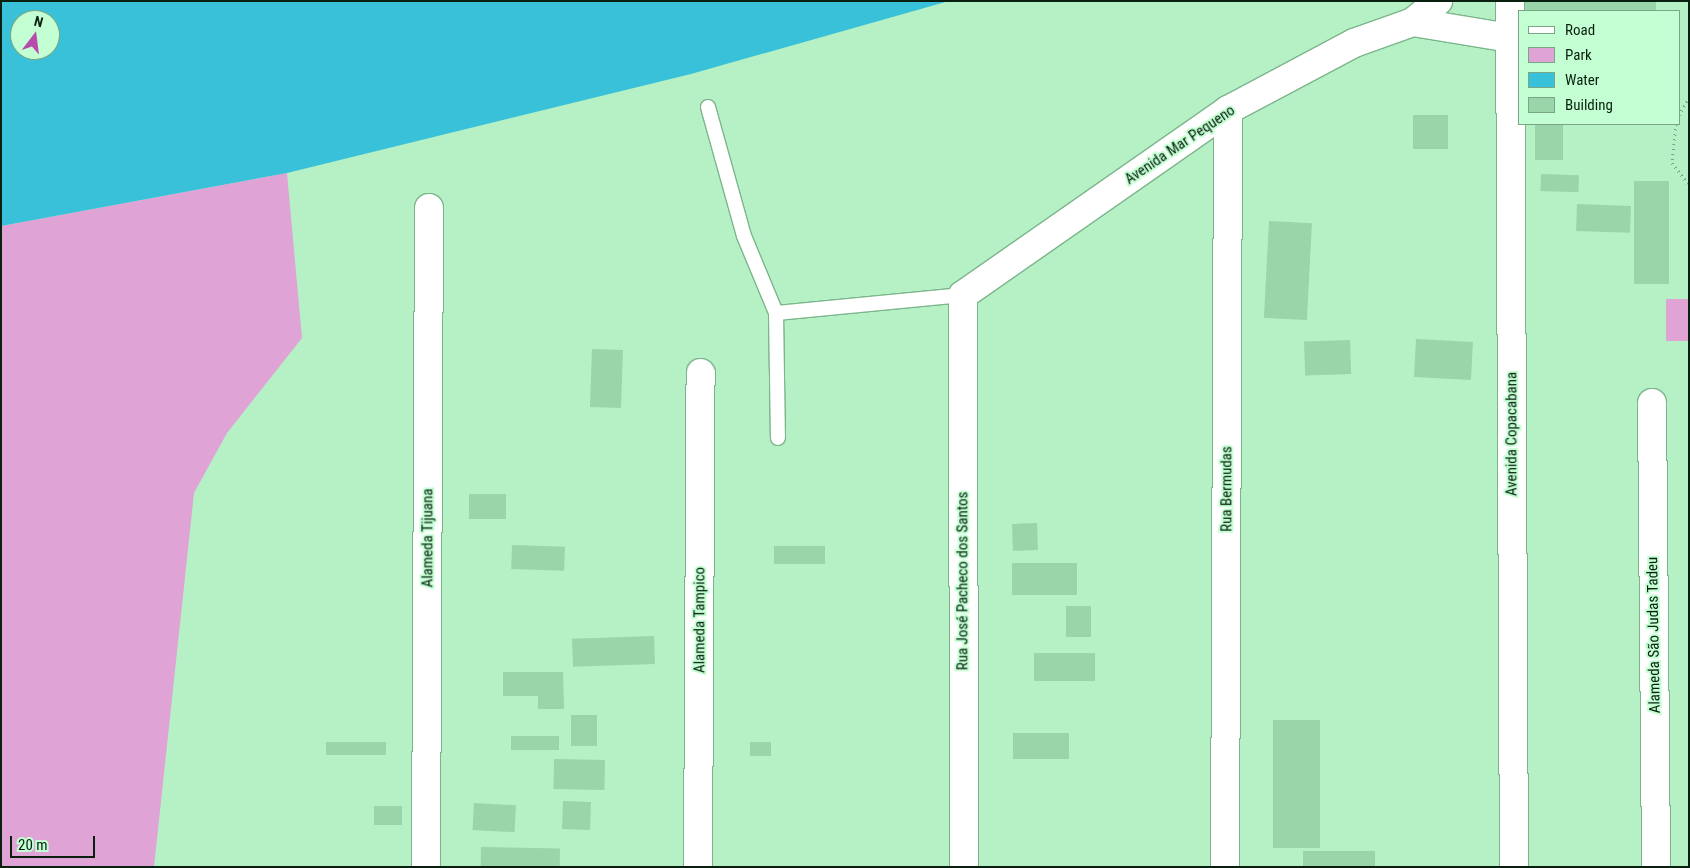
<!DOCTYPE html>
<meta charset="utf-8">
<style>
body{margin:0}
#map{position:relative;width:1690px;height:868px;overflow:hidden;background:#b6f1c5;font-family:"Roboto Condensed",sans-serif}
div>[style]{position:absolute}
.green>*{inset:0;background:#dfa3d6;transform-origin:0 0}
.water>*{inset:0;background:#38c1d8}
.building>*{inset:0;background:#9ad4a9;transform-origin:0 0}
.path>*{height:3px;margin-top:-1.5px;transform-origin:0;background:repeating-linear-gradient(90deg,#75a281 0 1px,transparent 0 5px)}
.roads{filter:drop-shadow(1px 0 #7cb58b) drop-shadow(-1px 0 #7cb58b) drop-shadow(0 1px #7cb58b) drop-shadow(0 -1px #7cb58b)}
.service>*{height:14px;margin:-7px;padding:0 7px;transform-origin:7px;border-radius:7px;background:#fff}
.minor>*{height:28px;margin:-14px;padding:0 14px;transform-origin:14px;border-radius:14px;background:#fff}
.tertiary>*{height:28px;margin:-14px;padding:0 14px;transform-origin:14px;border-radius:14px;background:#fff}
span{translate:-50% -50%;white-space:nowrap;text-align:center;line-height:1.15;-webkit-text-stroke:4px #c3ffd2;paint-order:stroke}
.street-label{font-size:15px;color:#092010}
.frame{position:absolute;inset:0;border:2px solid #092010;pointer-events:none}
.legend{position:absolute;left:1518px;top:10px;width:162px;height:115px;box-sizing:border-box;background:#c3ffd2;border:1px solid #79a684;margin:0;padding:6px 9px;list-style:none;font-size:15px;color:#092010}
.legend li{display:flex;align-items:center;gap:10px;height:25px}
.legend b{width:25px;border:1px solid #79a684}
.north{position:absolute;left:10px;top:10px;width:50px;height:50px;box-sizing:border-box;background:#c3ffd2;border:1px solid #79a684;border-radius:50%;rotate:15deg;font-size:14px;font-weight:700;line-height:20px;text-align:center;color:#092010}
.north::after{content:'';display:block;margin:auto;width:18px;height:22px;background:#b84cac;clip-path:polygon(50% 0,100% 100%,50% 72%,0 100%)}
.scale{position:absolute;left:10px;top:836px;width:85px;height:22px;box-sizing:border-box;border:2px solid #092010;border-top:0;padding-left:6px;font-size:15px;line-height:18px;white-space:nowrap;color:#092010;-webkit-text-stroke:4px #c3ffd2;paint-order:stroke}
</style>
<div id="map">
<div class="green">
<div style="clip-path:polygon(287px 173px,302px 338px,227px 433px,194px 493px,154px 867px,1px 867px,1px 226px)"></div>
<div style="left:1689px;top:299px;width:42px;height:23px;rotate:90deg"></div>
</div>
<div class="water">
<div style="clip-path:polygon(evenodd,1px 1px,949px 1px,691px 74px,287px 173px,1px 226px,1px 1px,20px 20px,50px 20px,50px 50px,20px 50px,20px 20px)"></div>
</div>
<div class="building">
<div style="left:1524px;top:1px;width:132px;height:10px"></div>
<div style="left:1413px;top:115px;width:35px;height:34px"></div>
<div style="left:1535px;top:124px;width:28px;height:36px"></div>
<div style="left:1541px;top:174px;width:38px;height:17px;rotate:2deg"></div>
<div style="left:1634px;top:181px;width:35px;height:103px"></div>
<div style="left:1577px;top:204px;width:54px;height:27px;rotate:2deg"></div>
<div style="left:1269px;top:221px;width:43px;height:97px;rotate:3deg"></div>
<div style="left:1416px;top:339px;width:57px;height:38px;rotate:3deg"></div>
<div style="left:1350px;top:340px;width:34px;height:46px;rotate:88deg"></div>
<div style="left:592px;top:349px;width:31px;height:58px;rotate:2deg"></div>
<div style="left:469px;top:494px;width:37px;height:25px"></div>
<div style="left:1037px;top:523px;width:27px;height:25px;rotate:88deg"></div>
<div style="left:512px;top:545px;width:53px;height:24px;rotate:2deg"></div>
<div style="left:774px;top:546px;width:51px;height:18px"></div>
<div style="left:1012px;top:563px;width:65px;height:32px"></div>
<div style="left:1066px;top:606px;width:25px;height:31px"></div>
<div style="left:654px;top:636px;width:28px;height:82px;rotate:88deg"></div>
<div style="left:1034px;top:653px;width:61px;height:28px"></div>
<div style="clip-path:polygon(503px 672px,563px 672px,564px 709px,538px 709px,538px 696px,503px 696px)"></div>
<div style="left:571px;top:715px;width:26px;height:31px"></div>
<div style="left:1273px;top:720px;width:47px;height:128px"></div>
<div style="left:1069px;top:733px;width:26px;height:56px;rotate:90deg"></div>
<div style="left:511px;top:736px;width:48px;height:14px"></div>
<div style="left:326px;top:742px;width:60px;height:13px"></div>
<div style="left:750px;top:742px;width:21px;height:14px"></div>
<div style="left:554px;top:759px;width:51px;height:30px;rotate:1deg"></div>
<div style="left:563px;top:801px;width:28px;height:28px;rotate:2deg"></div>
<div style="left:474px;top:803px;width:42px;height:27px;rotate:3deg"></div>
<div style="left:374px;top:806px;width:28px;height:19px"></div>
<div style="left:481px;top:847px;width:79px;height:20px;rotate:1deg"></div>
<div style="left:1375px;top:851px;width:16px;height:72px;rotate:90deg"></div>
</div>
<div class="path">
<div style="left:1679px;top:115px;width:20px;rotate:-60deg"></div>
<div style="left:1676px;top:124px;width:39px;rotate:96deg"></div>
<div style="left:1672px;top:163px;width:28px;rotate:52deg"></div>
</div>
<div class="roads">
<div class="service">
<div style="left:708px;top:107px;width:134px;rotate:74.4deg"></div>
<div style="left:744px;top:236px;width:83px;rotate:67.4deg"></div>
<div style="left:776px;top:313px;width:125px;rotate:89.1deg"></div>
<div style="left:776px;top:313px;width:188px;rotate:-5.5deg"></div>
</div>
<div class="minor">
<div style="left:1413px;top:22px;width:98px;rotate:9.4deg"></div>
<div style="left:1652px;top:403px;width:464px;rotate:89.5deg"></div>
<div style="left:426px;top:867px;width:659px;rotate:-89.74deg"></div>
<div style="left:698px;top:867px;width:494px;rotate:-89.7deg"></div>
<div style="left:964px;top:867px;width:572px;rotate:-90.1deg"></div>
<div style="left:963px;top:295px;width:323px;rotate:-34.9deg"></div>
<div style="left:1228px;top:110px;width:143px;rotate:-28deg"></div>
<div style="left:1354px;top:43px;width:63px;rotate:-19.6deg"></div>
<div style="left:1413px;top:22px;width:33px;rotate:-40deg"></div>
<div style="left:1225px;top:867px;width:757px;rotate:-89.77deg"></div>
</div>
<div class="tertiary">
<div style="left:1510px;top:1px;width:866px;rotate:89.74deg"></div>
</div>
</div>
<div class="street-label">
<span style="left:1180px;top:145px;rotate:-34deg">Avenida Mar Pequeno</span>
<span style="left:1512px;top:434px;rotate:-90deg">Avenida Copacabana</span>
<span style="left:1227px;top:489px;rotate:-90deg">Rua Bermudas</span>
<span style="left:428px;top:538px;rotate:-90deg">Alameda Tijuana</span>
<span style="left:963px;top:581px;rotate:-90deg">Rua José Pacheco dos Santos</span>
<span style="left:700px;top:620px;rotate:-90deg">Alameda Tampico</span>
<span style="left:1654px;top:635px;rotate:-91deg">Alameda São Judas Tadeu</span>
</div>
<div class="frame"></div>
<ul class="legend">
<li><b style="height:6px;background:#fff"></b>Road</li>
<li><b style="height:14px;background:#dfa3d6"></b>Park</li>
<li><b style="height:14px;background:#38c1d8"></b>Water</li>
<li><b style="height:14px;background:#9ad4a9"></b>Building</li>
</ul>
<div class="north">N</div>
<div class="scale">20 m</div>
</div>
